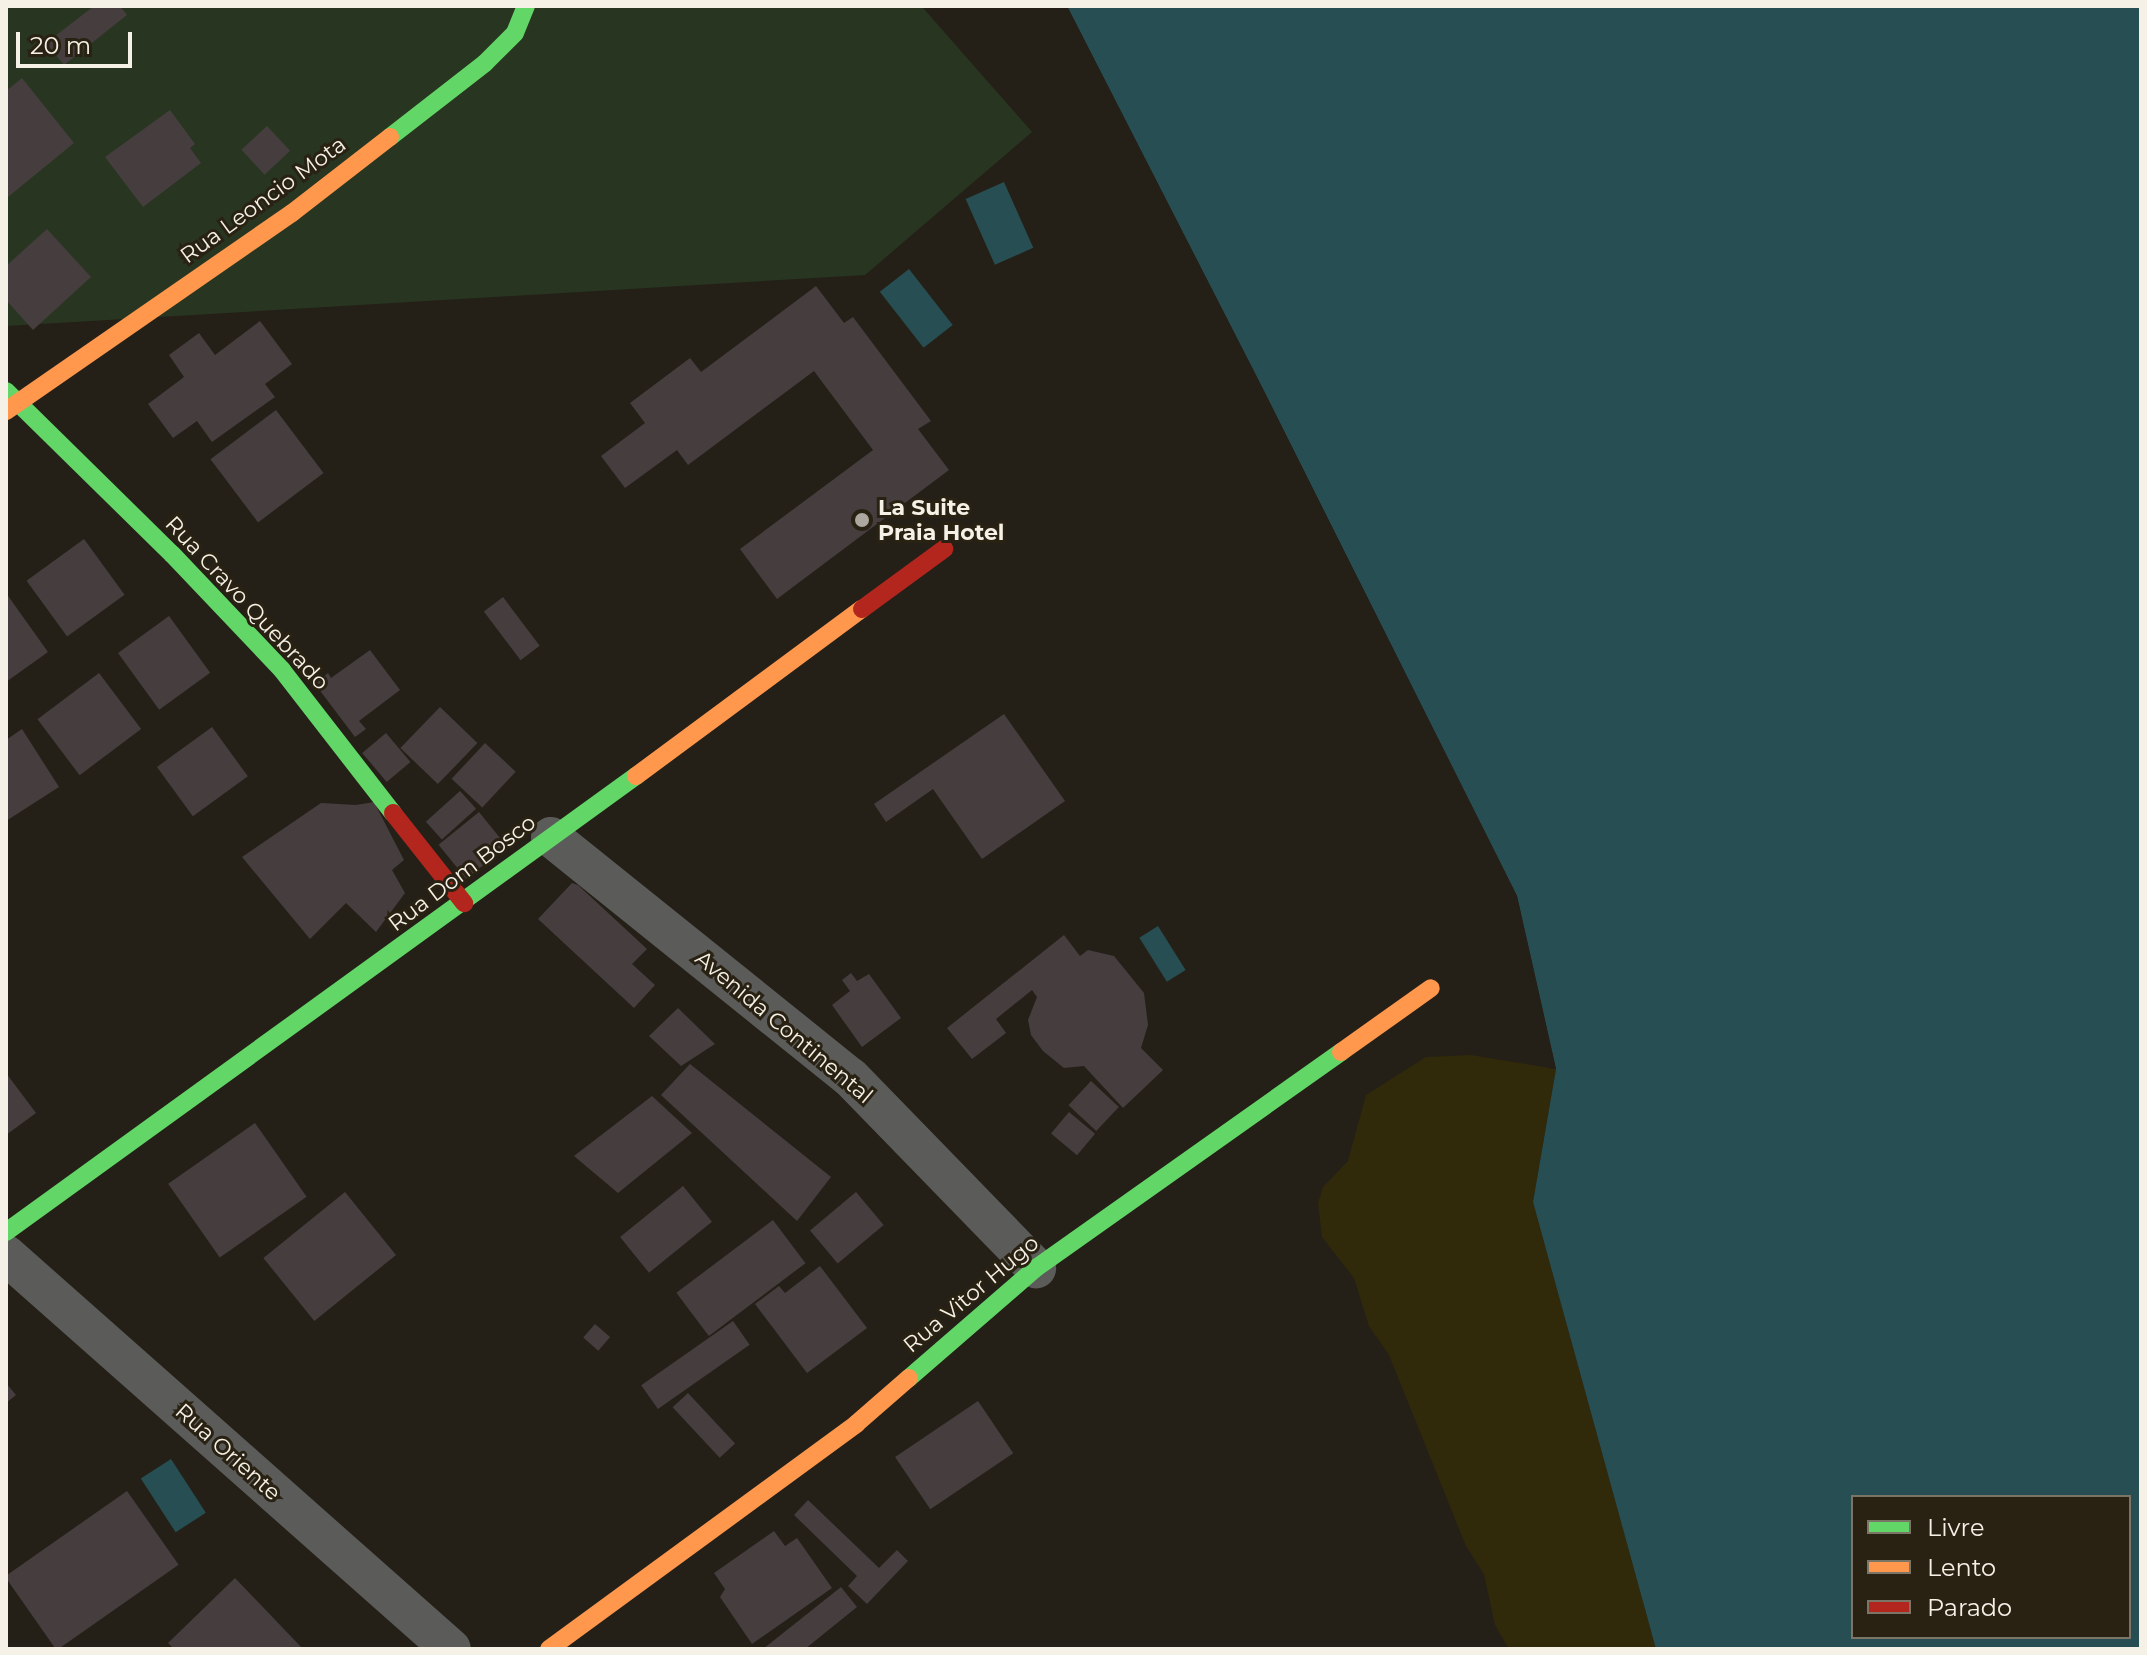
<!DOCTYPE html>
<style>
body{margin:0}
#map{position:relative;width:2147px;height:1655px;overflow:hidden;background:#242018;font-family:Montserrat,sans-serif}
div>[style]{position:absolute}
.green>*{inset:0;background:#283621}
.sand>*{inset:0;background:#30290a}
.water>*{inset:0;background:#274e52;transform-origin:0 0}
.pier>*{inset:0;background:#242018}
.building>*{inset:0;background:#453d3e;transform-origin:0 0}
.street>*{height:40px;margin:-20px;padding:0 20px;transform-origin:20px;border-radius:20px;background:#5b5b59}
.fast>*{height:18px;margin:-9px;padding:0 9px;transform-origin:9px;border-radius:9px;background:#63d668}
.slow>*{height:18px;margin:-9px;padding:0 9px;transform-origin:9px;border-radius:9px;background:#ff974d}
.jam>*{height:18px;margin:-9px;padding:0 9px;transform-origin:9px;border-radius:9px;background:#b3261e}
.dots>*{width:22px;height:22px;translate:-50% -50%;box-sizing:border-box;border:4px solid #292213;border-radius:50%}
span{translate:-50% -50%;white-space:nowrap;text-align:center;line-height:1.15;-webkit-text-stroke:6px #292213;paint-order:stroke}
.street-label{font-size:22px;color:#f5f1e7}
.poi-label{font-size:22px;color:#f5f1e7;font-weight:700}
.left{translate:0 -50%;text-align:left}
.frame{position:absolute;inset:0;border:8px solid #f5f1e7;pointer-events:none}
.legend{position:absolute;left:1851px;top:1495px;width:280px;height:144px;box-sizing:border-box;background:#292213;border:2px solid #7b7568;margin:0;padding:10px 14px;list-style:none;font-size:24px;color:#f5f1e7}
.legend li{display:flex;align-items:center;gap:16px;height:40px}
.legend b{width:40px;border:2px solid #7b7568}
.scale{position:absolute;left:16px;top:32px;width:116px;height:36px;box-sizing:border-box;border:4px solid #f5f1e7;border-top:0;padding-left:10px;font-size:24px;line-height:28px;white-space:nowrap;color:#f5f1e7;-webkit-text-stroke:6px #292213;paint-order:stroke}
</style>
<div id="map">
<div class="green">
<div style="clip-path:polygon(6px 6px,923px 8px,1032px 132px,865px 275px,6px 326px)"></div>
</div>
<div class="sand">
<div style="clip-path:polygon(1471px 1055px,1556px 1069px,1533px 1202px,1656px 1649px,1509px 1649px,1495px 1625px,1484px 1574px,1466px 1546px,1389px 1355px,1369px 1326px,1354px 1278px,1322px 1237px,1318px 1203px,1323px 1187px,1348px 1161px,1366px 1095px,1426px 1057px)"></div>
</div>
<div class="water">
<div style="clip-path:polygon(evenodd,1067px 6px,2141px 6px,2141px 1649px,1656px 1649px,1533px 1202px,1556px 1069px,1517px 896px,1262px 387px,1067px 6px,1853px 1497px,2129px 1497px,2129px 1637px,1853px 1637px,1853px 1497px)"></div>
<div style="left:1004px;top:182px;width:72px;height:42px;rotate:66deg"></div>
<div style="left:909px;top:269px;width:71px;height:37px;rotate:52deg"></div>
<div style="left:1158px;top:926px;width:52px;height:22px;rotate:58deg"></div>
<div style="left:171px;top:1459px;width:64px;height:36px;rotate:57deg"></div>
</div>
<div class="pier">
<div style="clip-path:polygon(1063px 6px,1067px 6px,1262px 387px,1517px 896px,1556px 1069px,1551px 1069px,1513px 898px)"></div>
</div>
<div class="building">
<div style="clip-path:polygon(94px 6px,120px 6px,127px 15px,64px 65px,46px 43px)"></div>
<div style="clip-path:polygon(22px 78px,74px 143px,8px 197px,6px 91px)"></div>
<div style="clip-path:polygon(170px 110px,195px 144px,190px 148px,201px 163px,143px 207px,105px 157px)"></div>
<div style="left:267px;top:126px;width:34px;height:35px;rotate:47deg"></div>
<div style="clip-path:polygon(47px 229px,91px 277px,33px 330px,6px 300px,6px 266px)"></div>
<div style="clip-path:polygon(816px 286px,844px 323px,853px 317px,931px 421px,918px 429px,949px 470px,777px 599px,740px 549px,873px 450px,814px 371px,688px 465px,677px 450px,625px 488px,601px 456px,645px 423px,630px 403px,690px 358px,701px 372px)"></div>
<div style="clip-path:polygon(260px 321px,292px 364px,265px 384px,275px 397px,212px 442px,197px 421px,173px 438px,148px 404px,184px 377px,169px 355px,199px 333px,215px 355px)"></div>
<div style="left:276px;top:410px;width:79px;height:82px;rotate:53deg"></div>
<div style="left:84px;top:539px;width:69px;height:71px;rotate:54deg"></div>
<div style="clip-path:polygon(6px 593px,48px 652px,6px 682px)"></div>
<div style="left:503px;top:597px;width:61px;height:24px;rotate:53deg"></div>
<div style="left:169px;top:616px;width:70px;height:63px;rotate:54deg"></div>
<div style="clip-path:polygon(370px 650px,400px 690px,359px 721px,366px 729px,355px 737px,315px 684px,328px 673px,331px 678px)"></div>
<div style="left:99px;top:673px;width:70px;height:77px;rotate:53deg"></div>
<div style="left:440px;top:707px;width:52px;height:57px;rotate:44deg"></div>
<div style="clip-path:polygon(1004px 714px,1065px 801px,982px 859px,933px 789px,886px 822px,874px 804px)"></div>
<div style="left:212px;top:727px;width:61px;height:68px;rotate:54deg"></div>
<div style="clip-path:polygon(22px 729px,59px 787px,6px 821px,6px 740px)"></div>
<div style="left:386px;top:733px;width:38px;height:31px;rotate:50deg"></div>
<div style="left:485px;top:743px;width:42px;height:49px;rotate:43deg"></div>
<div style="left:460px;top:791px;width:24px;height:46px;rotate:48deg"></div>
<div style="clip-path:polygon(374px 802px,404px 860px,392px 870px,405px 893px,376px 932px,346px 903px,310px 939px,242px 857px,321px 803px,356px 805px)"></div>
<div style="left:479px;top:812px;width:44px;height:52px;rotate:51deg"></div>
<div style="clip-path:polygon(572px 883px,578px 885px,647px 949px,632px 964px,655px 985px,634px 1008px,538px 919px)"></div>
<div style="clip-path:polygon(1064px 935px,1080px 956px,1088px 950px,1114px 956px,1144px 993px,1148px 1025px,1141px 1048px,1163px 1070px,1123px 1108px,1084px 1066px,1064px 1068px,1043px 1051px,1031px 1035px,1028px 1020px,1037px 997px,1032px 990px,996px 1019px,1006px 1033px,972px 1059px,947px 1028px)"></div>
<div style="clip-path:polygon(851px 973px,857px 981px,869px 974px,901px 1018px,862px 1047px,832px 1005px,850px 991px,842px 980px)"></div>
<div style="clip-path:polygon(678px 1008px,715px 1044px,681px 1066px,649px 1036px)"></div>
<div style="clip-path:polygon(690px 1064px,831px 1177px,797px 1221px,661px 1095px)"></div>
<div style="clip-path:polygon(6px 1073px,36px 1113px,6px 1135px)"></div>
<div style="left:1091px;top:1081px;width:38px;height:33px;rotate:43deg"></div>
<div style="clip-path:polygon(652px 1096px,692px 1133px,618px 1193px,574px 1156px)"></div>
<div style="left:1069px;top:1112px;width:34px;height:28px;rotate:40deg"></div>
<div style="left:255px;top:1123px;width:90px;height:106px;rotate:55deg"></div>
<div style="left:683px;top:1186px;width:46px;height:81px;rotate:51deg"></div>
<div style="left:345px;top:1192px;width:81px;height:105px;rotate:51deg"></div>
<div style="left:856px;top:1192px;width:43px;height:60px;rotate:50deg"></div>
<div style="left:773px;top:1220px;width:54px;height:121px;rotate:53deg"></div>
<div style="clip-path:polygon(820px 1266px,867px 1328px,807px 1373px,755px 1304px,779px 1286px,785px 1293px)"></div>
<div style="left:733px;top:1321px;width:29px;height:112px;rotate:55deg"></div>
<div style="left:595px;top:1324px;width:20px;height:18px;rotate:41deg"></div>
<div style="clip-path:polygon(6px 1383px,16px 1395px,6px 1403px)"></div>
<div style="left:688px;top:1393px;width:69px;height:21px;rotate:47deg"></div>
<div style="left:978px;top:1401px;width:63px;height:100px;rotate:56deg"></div>
<div style="left:127px;top:1491px;width:90px;height:149px;rotate:55deg"></div>
<div style="clip-path:polygon(808px 1500px,879px 1568px,897px 1550px,908px 1561px,867px 1604px,848px 1586px,857px 1576px,794px 1515px)"></div>
<div style="clip-path:polygon(774px 1531px,785px 1546px,797px 1538px,832px 1588px,752px 1644px,720px 1597px,725px 1589px,714px 1573px)"></div>
<div style="clip-path:polygon(235px 1578px,303px 1649px,174px 1649px,168px 1643px)"></div>
<div style="clip-path:polygon(841px 1587px,857px 1607px,805px 1649px,763px 1649px)"></div>
</div>
<div class="street">
<div style="left:551px;top:837px;width:383px;rotate:38.8deg"></div>
<div style="left:850px;top:1077px;width:267px;rotate:45.8deg"></div>
<div style="left:6px;top:1255px;width:594px;rotate:41.52deg"></div>
</div>
<div class="fast">
<div style="left:390px;top:137px;width:120px;rotate:-37.9deg"></div>
<div style="left:485px;top:63px;width:42px;rotate:-45deg"></div>
<div style="left:515px;top:33px;width:29px;rotate:-68deg"></div>
<div style="left:6px;top:391px;width:233px;rotate:44.5deg"></div>
<div style="left:172px;top:554px;width:160px;rotate:46.5deg"></div>
<div style="left:282px;top:670px;width:181px;rotate:52.2deg"></div>
<div style="left:6px;top:1232px;width:778px;rotate:-35.9deg"></div>
<div style="left:909px;top:1378px;width:168px;rotate:-40.9deg"></div>
<div style="left:1036px;top:1268px;width:374px;rotate:-35.3deg"></div>
</div>
<div class="slow">
<div style="left:6px;top:411px;width:348px;rotate:-34.7deg"></div>
<div style="left:292px;top:213px;width:124px;rotate:-37.8deg"></div>
<div style="left:636px;top:776px;width:281px;rotate:-36.5deg"></div>
<div style="left:1341px;top:1052px;width:110px;rotate:-35.4deg"></div>
<div style="left:549px;top:1649px;width:381px;rotate:-36.2deg"></div>
<div style="left:856px;top:1424px;width:70px;rotate:-41deg"></div>
</div>
<div class="jam">
<div style="left:862px;top:609px;width:102px;rotate:-36.2deg"></div>
<div style="left:393px;top:813px;width:115px;rotate:51.7deg"></div>
</div>
<div class="dots">
<div style="left:862px;top:520px;background:#aca89f"></div>
</div>
<div class="street-label">
<span style="left:263px;top:200px;rotate:-36deg">Rua Leoncio Mota</span>
<span style="left:247px;top:603px;rotate:47deg">Rua Cravo Quebrado</span>
<span style="left:462px;top:873px;rotate:-37deg">Rua Dom Bosco</span>
<span style="left:784px;top:1027px;rotate:40deg">Avenida Continental</span>
<span style="left:971px;top:1294px;rotate:-40deg">Rua Vitor Hugo</span>
<span style="left:228px;top:1452px;rotate:42deg">Rua Oriente</span>
</div>
<div class="poi-label">
<span class="left" style="left:878px;top:520px">La Suite<br>Praia Hotel</span>
</div>
<div class="frame"></div>
<ul class="legend">
<li><b style="height:10px;background:#63d668"></b>Livre</li>
<li><b style="height:10px;background:#ff974d"></b>Lento</li>
<li><b style="height:10px;background:#b3261e"></b>Parado</li>
</ul>
<div class="scale">20 m</div>
</div>
